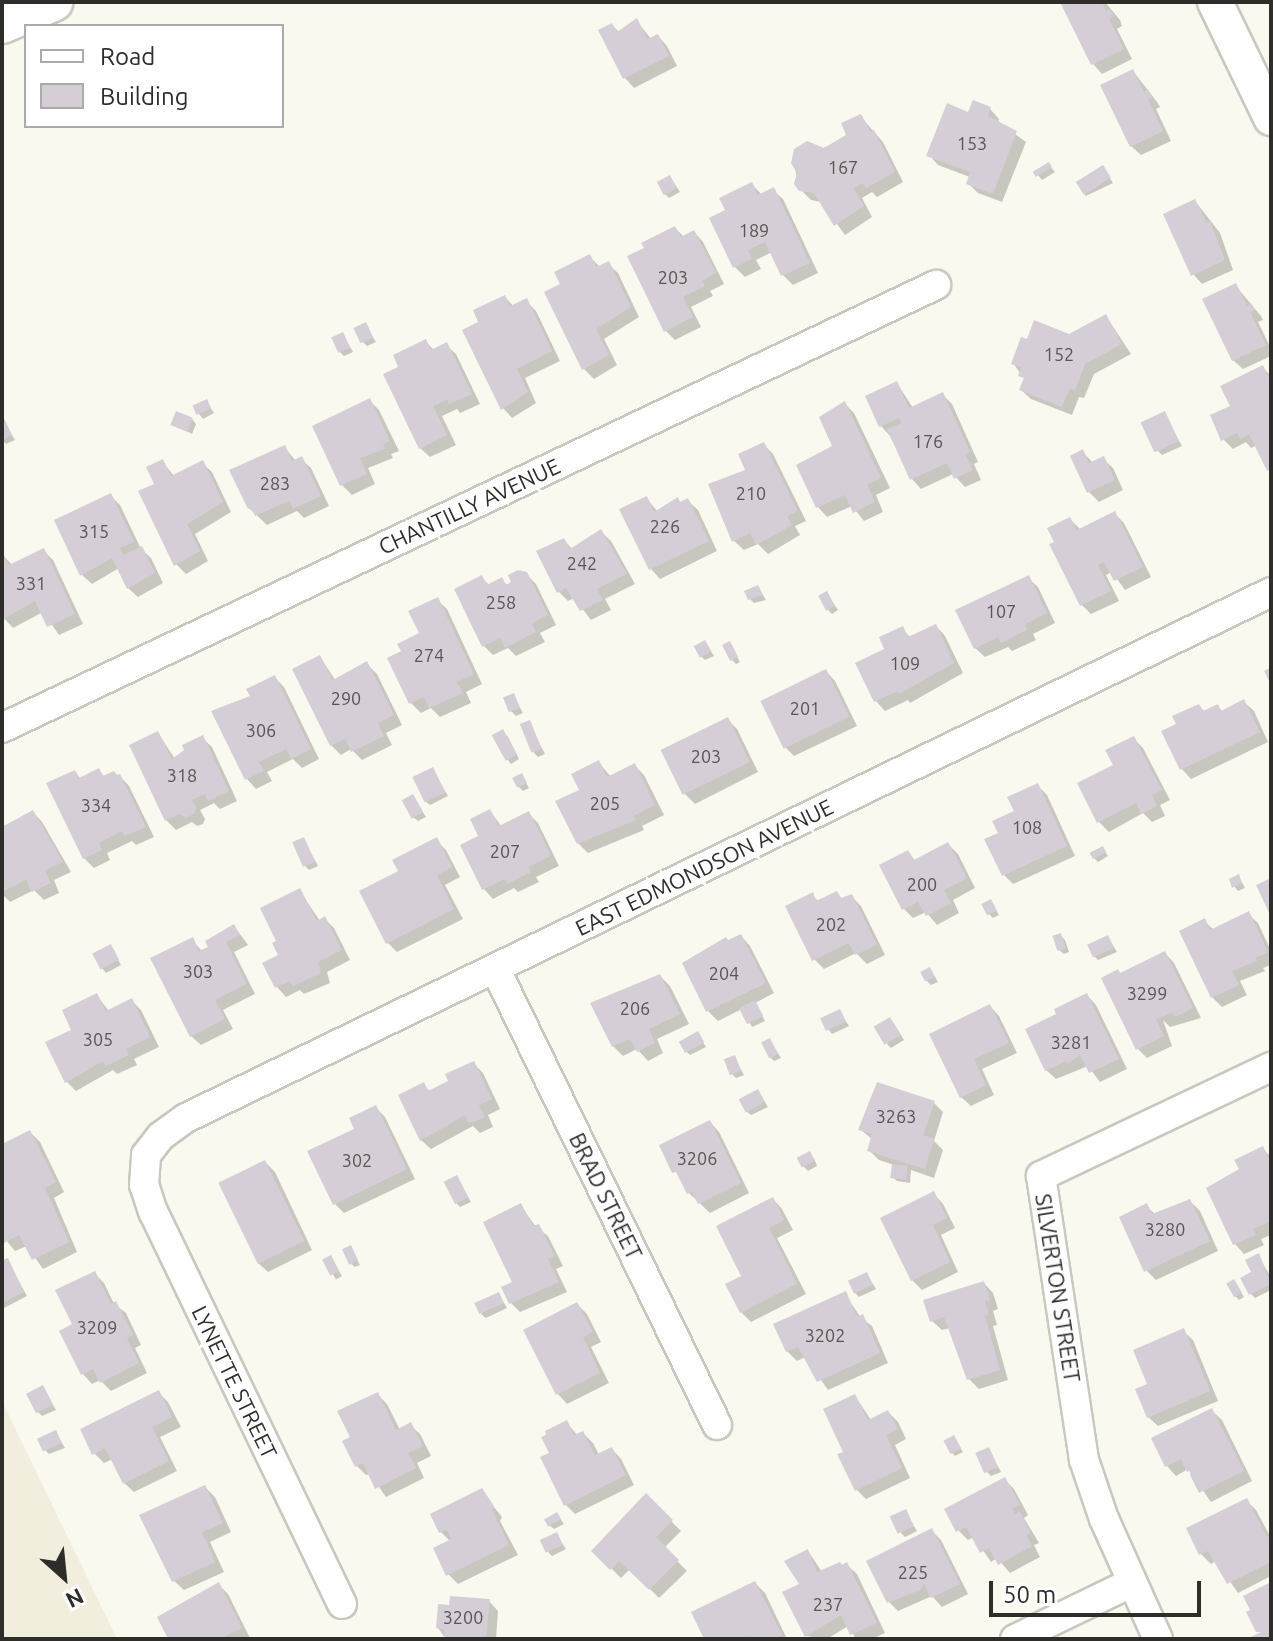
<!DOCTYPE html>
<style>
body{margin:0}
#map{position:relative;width:1273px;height:1641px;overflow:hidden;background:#faf9ef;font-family:Ubuntu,sans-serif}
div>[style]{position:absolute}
.built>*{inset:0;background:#f2eedd}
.shadow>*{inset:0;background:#0003;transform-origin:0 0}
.building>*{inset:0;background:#d5ced6;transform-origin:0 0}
.roads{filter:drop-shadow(2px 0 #c9c8be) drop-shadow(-2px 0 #c9c8be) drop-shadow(0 2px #c9c8be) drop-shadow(0 -2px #c9c8be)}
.minor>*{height:28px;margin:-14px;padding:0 14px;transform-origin:14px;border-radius:14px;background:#fff}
.tertiary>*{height:34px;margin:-17px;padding:0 17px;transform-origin:17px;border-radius:17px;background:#fff}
.secondary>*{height:38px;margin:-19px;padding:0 19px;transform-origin:19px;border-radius:19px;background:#fff}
span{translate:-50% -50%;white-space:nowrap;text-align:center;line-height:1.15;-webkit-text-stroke:8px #fff;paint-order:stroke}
.number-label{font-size:18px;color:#585555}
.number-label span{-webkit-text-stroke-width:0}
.street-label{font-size:22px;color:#2e2d2a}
.frame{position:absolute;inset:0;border:4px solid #2e2d2a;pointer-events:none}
.legend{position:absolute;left:24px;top:24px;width:260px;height:104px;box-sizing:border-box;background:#fff;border:2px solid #ababaa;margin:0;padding:10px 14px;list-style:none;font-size:24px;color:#2e2d2a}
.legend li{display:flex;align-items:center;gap:16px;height:40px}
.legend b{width:40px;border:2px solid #ababaa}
.north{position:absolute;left:24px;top:1537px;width:80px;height:80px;-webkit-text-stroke:6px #fff;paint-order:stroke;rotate:153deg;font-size:22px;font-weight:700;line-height:32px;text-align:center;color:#2e2d2a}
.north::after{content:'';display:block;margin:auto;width:28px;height:36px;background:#2e2d2a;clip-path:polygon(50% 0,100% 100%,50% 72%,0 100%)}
.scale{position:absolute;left:989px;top:1581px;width:212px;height:36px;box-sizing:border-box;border:4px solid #2e2d2a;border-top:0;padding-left:10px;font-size:24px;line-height:28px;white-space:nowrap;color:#2e2d2a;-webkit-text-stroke:6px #fff;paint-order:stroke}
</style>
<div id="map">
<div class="built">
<div style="clip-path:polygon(2px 1401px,117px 1639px,2px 1639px)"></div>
</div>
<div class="shadow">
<div style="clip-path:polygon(1070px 2px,1105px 2px,1120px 20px,1122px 26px,1117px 29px,1132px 59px,1102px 74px,1093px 64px)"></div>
<div style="clip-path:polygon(637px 21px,651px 39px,658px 36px,667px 46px,677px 66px,634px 88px,625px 78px,601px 31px,612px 25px,620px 33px)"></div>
<div style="clip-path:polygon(1133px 71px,1157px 102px,1160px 107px,1156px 109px,1171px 141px,1141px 155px,1131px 146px)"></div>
<div style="clip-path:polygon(990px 109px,999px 119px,998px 122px,1026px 142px,1002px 202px,978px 193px,968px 183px,970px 177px,938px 165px,929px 155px,970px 115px)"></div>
<div style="clip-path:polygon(861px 117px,883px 142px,903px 182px,877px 197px,872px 192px,862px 198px,872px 217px,845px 235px,821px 202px,811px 200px,801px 190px,793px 163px,848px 136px)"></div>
<div style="clip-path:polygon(1049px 165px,1055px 172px,1042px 180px,1038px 175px)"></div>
<div style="clip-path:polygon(1103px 167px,1113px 183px,1086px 196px,1082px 191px)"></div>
<div style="clip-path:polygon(670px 177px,680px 192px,669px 198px,665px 194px)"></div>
<div style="clip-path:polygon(752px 184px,762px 195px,773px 190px,783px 199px,818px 273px,793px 285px,783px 275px,772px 252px,756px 260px,761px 269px,745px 277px,735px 267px,728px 211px)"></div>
<div style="clip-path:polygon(1195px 201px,1220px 233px,1233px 270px,1202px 284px,1193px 274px)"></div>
<div style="clip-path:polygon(675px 228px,684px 237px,694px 232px,703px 242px,724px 284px,710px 291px,713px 296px,691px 307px,701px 327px,675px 340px,665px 330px,646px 249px)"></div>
<div style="clip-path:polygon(590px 257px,600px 267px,608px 264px,618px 273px,639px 317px,604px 339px,617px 365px,594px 379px,584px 369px,547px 293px,563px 285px)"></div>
<div style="clip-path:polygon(1235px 285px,1261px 316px,1263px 320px,1258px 322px,1271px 349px,1271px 356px,1243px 369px,1233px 360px)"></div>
<div style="clip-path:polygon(505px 297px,514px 307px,526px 301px,536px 311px,560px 361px,525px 378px,536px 403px,512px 418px,503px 408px,481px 323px)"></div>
<div style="clip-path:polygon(1106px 316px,1131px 354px,1094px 374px,1084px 398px,1079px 397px,1072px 415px,1031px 399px,1021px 390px,1025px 380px,1013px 363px)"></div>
<div style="clip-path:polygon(365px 325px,376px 342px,367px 346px,363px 342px)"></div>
<div style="clip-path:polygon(343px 335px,353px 352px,344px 356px,340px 352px)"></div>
<div style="clip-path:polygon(425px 341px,435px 351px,446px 345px,456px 354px,480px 404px,460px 413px,457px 409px,442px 416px,456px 445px,430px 457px,420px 448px,401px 367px)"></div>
<div style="clip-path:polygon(1263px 368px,1271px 376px,1271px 472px,1257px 445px,1251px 448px,1246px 442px,1233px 449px,1223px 439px,1233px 406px)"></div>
<div style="clip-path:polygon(897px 383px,913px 408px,943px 395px,952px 404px,978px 462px,974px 464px,981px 480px,965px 487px,953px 474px,921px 489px,912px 479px,890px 436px,881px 426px)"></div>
<div style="clip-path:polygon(206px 401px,214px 413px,203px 419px,199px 414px)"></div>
<div style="clip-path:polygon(370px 401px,379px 410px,399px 451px,391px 454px,393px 458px,368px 468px,375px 484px,352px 495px,342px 485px,314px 427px)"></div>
<div style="clip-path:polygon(845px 404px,854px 413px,890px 488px,876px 495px,883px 512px,864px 521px,852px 506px,827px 517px,818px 507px)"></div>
<div style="clip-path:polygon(1164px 414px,1182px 446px,1162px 455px,1158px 451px)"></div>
<div style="clip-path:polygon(192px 419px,196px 424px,192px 434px,173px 424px)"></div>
<div style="clip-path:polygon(3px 420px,15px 440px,6px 444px,2px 440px)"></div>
<div style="clip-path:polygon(763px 444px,773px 454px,806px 521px,795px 526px,800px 535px,768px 554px,758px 544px,744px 550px,734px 541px,748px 471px)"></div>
<div style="clip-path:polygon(284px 447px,296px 461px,301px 459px,311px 468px,329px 506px,304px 518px,297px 511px,267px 525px,249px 508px)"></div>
<div style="clip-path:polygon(1083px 452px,1093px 463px,1103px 459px,1113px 468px,1123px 490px,1099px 502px,1089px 492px)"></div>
<div style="clip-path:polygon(162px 461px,174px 476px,202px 463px,212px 472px,231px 512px,195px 534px,208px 561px,186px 574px,176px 564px)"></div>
<div style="clip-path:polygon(111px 496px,120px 505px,141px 549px,151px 558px,163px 583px,138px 597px,128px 588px,119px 568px,92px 584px,82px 575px)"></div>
<div style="clip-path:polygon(647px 499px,658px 512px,688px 501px,698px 510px,717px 551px,660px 579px,651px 569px)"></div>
<div style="clip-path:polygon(1114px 513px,1124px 523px,1151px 577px,1125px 590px,1112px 572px,1106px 575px,1119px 601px,1091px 614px,1082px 605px,1070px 519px,1081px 530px)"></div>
<div style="clip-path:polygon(601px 532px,611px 541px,635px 584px,605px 599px,611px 610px,591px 620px,574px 598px,568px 601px,559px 592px,564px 540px,573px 550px)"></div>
<div style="clip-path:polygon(43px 550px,53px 560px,83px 624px,59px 635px,43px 612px,13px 628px,2px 616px,2px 554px,12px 565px)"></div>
<div style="clip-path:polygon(526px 574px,536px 584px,556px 625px,540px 633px,545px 642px,516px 656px,508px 648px,493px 655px,484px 646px,482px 578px,490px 586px,502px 580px,508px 586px)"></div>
<div style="clip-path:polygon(1028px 578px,1038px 587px,1055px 623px,1033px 634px,1036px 640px,1012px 651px,1008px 647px,985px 657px,975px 648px)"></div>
<div style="clip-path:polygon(758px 587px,766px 600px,754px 603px,750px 599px)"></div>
<div style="clip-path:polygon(827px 594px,838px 610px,832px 614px,827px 609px)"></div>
<div style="clip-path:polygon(437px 600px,447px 609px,482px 684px,466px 692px,471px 703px,440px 717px,431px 708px,421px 713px,411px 703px,403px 652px,421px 634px)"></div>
<div style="clip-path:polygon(936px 626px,945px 636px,963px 673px,910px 703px,908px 700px,885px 711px,876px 701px,887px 650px,902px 629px,911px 638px)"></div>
<div style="clip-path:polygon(705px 642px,714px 656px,705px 660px,701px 656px)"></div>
<div style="clip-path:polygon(729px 643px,740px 662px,736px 664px,732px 660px)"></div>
<div style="clip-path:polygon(320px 657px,336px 681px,367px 664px,377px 674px,402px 725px,386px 733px,392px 745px,362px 760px,351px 749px,341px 755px,331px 745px)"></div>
<div style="clip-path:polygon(826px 671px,835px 681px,857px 726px,794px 756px,784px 746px)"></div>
<div style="clip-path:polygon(275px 678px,284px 687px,319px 759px,302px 768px,293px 759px,267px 772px,272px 781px,256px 789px,247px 779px,252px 697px)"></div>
<div style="clip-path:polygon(513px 695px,523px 713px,516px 716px,511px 711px)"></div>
<div style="clip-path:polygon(1244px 702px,1254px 711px,1268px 742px,1191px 779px,1182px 769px,1164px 732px,1178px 725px,1199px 706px,1205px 712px,1218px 707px,1223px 712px)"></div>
<div style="clip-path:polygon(728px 720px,737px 729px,758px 772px,695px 804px,685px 794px)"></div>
<div style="clip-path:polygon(529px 723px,545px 754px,538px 757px,534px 753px)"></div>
<div style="clip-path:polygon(158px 733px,175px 759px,202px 738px,212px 747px,237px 801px,220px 809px,214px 803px,200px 810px,205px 819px,203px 824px,197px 826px,192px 822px,176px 830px,166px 820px)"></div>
<div style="clip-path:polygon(507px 735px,519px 759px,511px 764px,507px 759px)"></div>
<div style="clip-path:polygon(1133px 738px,1143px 748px,1170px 800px,1160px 805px,1165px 816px,1152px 822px,1143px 813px,1109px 832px,1099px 822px,1080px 784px,1115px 766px)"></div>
<div style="clip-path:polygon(599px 763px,611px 777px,635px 766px,644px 775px,664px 815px,642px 826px,644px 830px,588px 853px,578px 843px,581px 791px)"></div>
<div style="clip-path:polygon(432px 769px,448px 796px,430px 805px,425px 801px)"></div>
<div style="clip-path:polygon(98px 770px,105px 777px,120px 776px,129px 786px,154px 837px,136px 845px,132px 841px,107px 853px,110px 860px,94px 868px,84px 858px,75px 772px,81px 779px)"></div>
<div style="clip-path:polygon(522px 776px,529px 788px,523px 791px,519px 787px)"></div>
<div style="clip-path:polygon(1037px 785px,1047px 795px,1075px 856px,1013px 884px,1004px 875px,1000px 834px)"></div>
<div style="clip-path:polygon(413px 796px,426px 817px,418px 821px,413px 817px)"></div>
<div style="clip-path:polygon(490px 811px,502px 827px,529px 814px,538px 823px,559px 866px,536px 877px,539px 882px,518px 892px,514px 888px,493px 899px,484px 889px,481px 837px)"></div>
<div style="clip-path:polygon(33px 812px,42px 822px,71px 872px,54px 880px,59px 893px,44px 900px,34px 890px,10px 902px,2px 894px,2px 827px)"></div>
<div style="clip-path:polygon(304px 840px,318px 866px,309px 870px,305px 866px)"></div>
<div style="clip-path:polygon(436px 840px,446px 850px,460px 877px,445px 885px,463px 919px,397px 952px,387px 942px,400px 872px)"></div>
<div style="clip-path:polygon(948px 844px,958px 854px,975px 888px,953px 900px,959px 913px,937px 925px,926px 912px,913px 918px,904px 909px,908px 853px,916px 861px)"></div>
<div style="clip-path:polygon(1102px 848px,1108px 856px,1098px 862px,1094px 858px)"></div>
<div style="clip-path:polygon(1239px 877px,1245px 888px,1238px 891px,1234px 886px)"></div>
<div style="clip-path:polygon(299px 890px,320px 921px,325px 919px,334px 928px,350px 960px,327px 972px,330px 983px,304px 994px,300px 990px,286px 997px,277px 987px,279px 942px)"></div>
<div style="clip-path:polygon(837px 893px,843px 900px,851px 896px,861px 906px,885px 955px,867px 964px,856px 953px,824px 969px,814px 959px,812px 895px,819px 902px)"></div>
<div style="clip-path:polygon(991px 902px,999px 915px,993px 918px,989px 914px)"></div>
<div style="clip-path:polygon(1248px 914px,1258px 923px,1271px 951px,1271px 965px,1263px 968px,1265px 971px,1240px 981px,1247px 995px,1222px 1007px,1212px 997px,1204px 921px,1214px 930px)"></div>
<div style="clip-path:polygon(234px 926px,248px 945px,234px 952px,255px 994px,223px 1010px,233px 1029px,201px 1045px,191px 1036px,192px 940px,203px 952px)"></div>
<div style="clip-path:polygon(741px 936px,750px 946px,774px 993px,755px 1003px,765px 1021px,752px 1027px,742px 1009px,718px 1021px,708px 1011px,684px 964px)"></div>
<div style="clip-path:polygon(1061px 936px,1065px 940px,1069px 952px,1064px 954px,1059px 950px)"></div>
<div style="clip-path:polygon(1108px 937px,1117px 952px,1098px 960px,1094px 956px)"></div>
<div style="clip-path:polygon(110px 946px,121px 965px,106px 973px,102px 968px)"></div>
<div style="clip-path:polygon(1165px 953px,1174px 963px,1201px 1018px,1170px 1027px,1163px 1020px,1172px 1046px,1147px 1058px,1138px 1049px,1120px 975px)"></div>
<div style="clip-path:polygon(930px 969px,938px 982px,931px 985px,927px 981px)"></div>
<div style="clip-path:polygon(660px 976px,670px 986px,689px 1024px,657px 1039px,663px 1053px,648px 1061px,637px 1049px,623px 1056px,613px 1046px)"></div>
<div style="clip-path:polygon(1087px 995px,1096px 1005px,1127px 1069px,1100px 1082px,1088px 1066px,1056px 1079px,1046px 1070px,1059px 1015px)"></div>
<div style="clip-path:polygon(97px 996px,109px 1011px,132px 1001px,141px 1010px,159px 1047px,134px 1059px,137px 1065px,117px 1074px,113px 1070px,76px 1091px,67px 1082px,73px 1030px)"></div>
<div style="clip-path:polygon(990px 1006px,999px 1016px,1017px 1053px,982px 1069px,994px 1095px,971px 1106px,961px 1097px)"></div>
<div style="clip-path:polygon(839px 1011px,849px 1026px,832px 1034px,828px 1029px)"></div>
<div style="clip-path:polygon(894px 1024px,904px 1040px,891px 1048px,887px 1044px)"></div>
<div style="clip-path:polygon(697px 1033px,706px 1047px,690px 1055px,686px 1051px)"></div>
<div style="clip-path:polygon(770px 1041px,781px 1058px,774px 1061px,770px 1057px)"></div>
<div style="clip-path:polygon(734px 1057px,744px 1075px,736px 1078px,732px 1074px)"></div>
<div style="clip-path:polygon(473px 1063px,483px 1073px,500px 1109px,488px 1115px,493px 1127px,480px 1133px,473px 1126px,431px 1149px,421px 1140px,424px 1085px,430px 1092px,450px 1082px)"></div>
<div style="clip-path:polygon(758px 1091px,768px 1107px,751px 1115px,746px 1111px)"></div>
<div style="clip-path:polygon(934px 1103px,943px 1112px,934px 1141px,943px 1150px,934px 1178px,911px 1170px,910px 1183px,897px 1181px,892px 1177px,894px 1165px,879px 1160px,869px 1150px,873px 1140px,860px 1129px)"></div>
<div style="clip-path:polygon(375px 1107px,385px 1117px,415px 1179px,344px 1213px,335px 1204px)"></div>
<div style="clip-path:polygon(710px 1122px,719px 1132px,749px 1193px,710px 1213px,689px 1193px)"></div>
<div style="clip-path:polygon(30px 1132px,40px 1142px,64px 1192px,54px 1198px,77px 1252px,43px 1269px,27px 1246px,15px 1251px,2px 1235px,2px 1146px)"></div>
<div style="clip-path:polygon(1262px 1148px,1271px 1157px,1271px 1235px,1261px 1239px,1264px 1245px,1244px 1254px,1235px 1244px,1208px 1189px,1241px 1170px)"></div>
<div style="clip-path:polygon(814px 1158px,817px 1166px,808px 1171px,803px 1166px)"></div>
<div style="clip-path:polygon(265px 1162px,275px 1172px,312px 1250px,268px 1272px,258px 1263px)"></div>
<div style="clip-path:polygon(457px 1177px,471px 1202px,460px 1207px,456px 1203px)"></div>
<div style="clip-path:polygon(934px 1194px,943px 1204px,955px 1228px,941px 1235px,958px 1272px,922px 1290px,912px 1280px)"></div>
<div style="clip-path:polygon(773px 1199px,782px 1209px,793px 1230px,777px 1238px,806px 1294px,751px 1322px,741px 1312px,743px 1277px)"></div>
<div style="clip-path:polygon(1190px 1201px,1200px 1211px,1218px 1251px,1156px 1280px,1146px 1270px,1146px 1206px,1156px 1215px)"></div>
<div style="clip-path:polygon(521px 1206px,536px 1227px,548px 1236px,563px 1266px,556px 1269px,567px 1292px,520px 1312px,510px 1302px)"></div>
<div style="clip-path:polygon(350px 1248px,360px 1265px,355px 1267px,350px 1263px)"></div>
<div style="clip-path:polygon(1258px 1256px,1271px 1277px,1271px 1290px,1255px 1298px,1250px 1293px)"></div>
<div style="left:331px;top:1257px;width:22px;height:7px;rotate:60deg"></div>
<div style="clip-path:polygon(7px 1260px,27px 1296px,2px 1309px,2px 1263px)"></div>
<div style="clip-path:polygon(95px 1274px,104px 1283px,114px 1304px,126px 1313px,141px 1345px,135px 1348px,147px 1373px,111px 1391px,100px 1380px,92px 1384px,83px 1374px,62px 1332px,74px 1325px)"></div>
<div style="clip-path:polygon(867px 1275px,876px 1289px,859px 1297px,855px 1293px)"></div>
<div style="clip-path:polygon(1234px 1281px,1244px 1297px,1239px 1300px,1235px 1296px)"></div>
<div style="clip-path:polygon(984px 1283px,993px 1293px,998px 1309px,993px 1311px,997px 1325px,993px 1326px,1008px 1380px,979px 1389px,969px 1379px,950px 1328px,942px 1330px,932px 1321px)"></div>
<div style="clip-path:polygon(499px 1294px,507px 1308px,486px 1318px,481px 1314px)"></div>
<div style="clip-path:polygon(845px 1294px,861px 1318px,872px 1326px,888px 1363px,828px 1390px,805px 1357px,797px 1361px,787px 1351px)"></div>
<div style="clip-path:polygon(577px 1304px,587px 1314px,601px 1342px,591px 1347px,609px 1383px,567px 1404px,558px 1394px)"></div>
<div style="clip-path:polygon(1183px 1331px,1193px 1340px,1218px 1401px,1158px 1426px,1148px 1417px,1149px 1385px)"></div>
<div style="clip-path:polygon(42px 1387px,56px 1410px,42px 1416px,38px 1412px)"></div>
<div style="clip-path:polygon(159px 1393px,168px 1402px,181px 1427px,160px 1437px,177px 1471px,134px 1492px,124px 1483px,113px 1459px,104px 1463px,94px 1453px)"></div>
<div style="clip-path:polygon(377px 1394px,387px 1404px,400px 1430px,410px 1425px,420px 1434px,431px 1456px,417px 1463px,424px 1478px,386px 1497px,370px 1474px,366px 1475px,357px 1466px,353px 1438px)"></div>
<div style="clip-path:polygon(855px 1396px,871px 1420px,888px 1412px,898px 1422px,906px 1439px,895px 1445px,910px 1478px,866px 1499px,856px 1489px,846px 1453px)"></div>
<div style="clip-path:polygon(1212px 1411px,1222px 1420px,1252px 1481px,1211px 1502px,1188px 1469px,1176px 1476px,1167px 1466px)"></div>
<div style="clip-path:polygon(567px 1423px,578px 1436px,583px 1433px,593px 1443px,599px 1455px,612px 1449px,621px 1459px,634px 1485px,575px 1514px,566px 1505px)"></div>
<div style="clip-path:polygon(56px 1433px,65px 1448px,49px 1454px,45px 1450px)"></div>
<div style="clip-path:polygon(954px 1438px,963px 1452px,955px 1456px,951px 1452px)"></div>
<div style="clip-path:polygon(989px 1450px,1001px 1472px,991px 1476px,987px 1472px)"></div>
<div style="clip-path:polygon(1005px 1480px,1014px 1489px,1028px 1515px,1024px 1518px,1039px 1543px,1034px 1545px,1040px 1557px,1010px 1573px,997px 1558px,991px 1562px,974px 1537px,968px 1540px,958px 1530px)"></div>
<div style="clip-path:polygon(205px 1487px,215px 1497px,231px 1532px,210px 1542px,224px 1572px,184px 1590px,174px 1581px)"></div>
<div style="clip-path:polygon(481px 1491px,502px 1517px,500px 1521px,518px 1555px,458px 1584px,448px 1574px,451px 1542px,441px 1532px)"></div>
<div style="clip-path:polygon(646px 1496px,681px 1531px,664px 1548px,687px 1571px,659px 1598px,630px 1569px,621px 1578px,594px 1551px)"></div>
<div style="clip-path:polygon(1246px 1500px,1256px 1510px,1271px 1538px,1271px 1576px,1238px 1593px,1216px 1561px,1211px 1564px,1201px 1554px)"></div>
<div style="clip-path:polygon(905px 1512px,917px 1531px,905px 1537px,901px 1533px)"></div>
<div style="clip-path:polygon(557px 1514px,564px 1524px,554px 1529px,549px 1525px)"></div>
<div style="clip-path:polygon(931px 1530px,941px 1540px,968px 1594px,942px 1607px,932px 1596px,898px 1611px,889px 1602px)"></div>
<div style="clip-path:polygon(556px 1534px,566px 1549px,552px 1556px,548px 1552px)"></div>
<div style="clip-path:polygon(808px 1551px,822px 1572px,847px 1565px,857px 1574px,885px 1633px,872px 1639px,856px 1639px,848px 1626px,827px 1639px,806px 1636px,785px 1593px,801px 1585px)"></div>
<div style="clip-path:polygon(755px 1583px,765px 1593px,787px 1639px,706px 1639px)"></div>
<div style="clip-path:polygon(219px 1585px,228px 1594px,250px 1638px,170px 1639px)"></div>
<div style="clip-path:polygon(489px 1601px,498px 1611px,496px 1639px,446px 1639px,438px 1628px,451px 1607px)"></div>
</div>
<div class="building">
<div style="clip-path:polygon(1065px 2px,1102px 2px,1106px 11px,1110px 8px,1114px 16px,1109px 19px,1124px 49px,1091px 65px,1061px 4px)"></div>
<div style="clip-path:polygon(637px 18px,647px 39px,658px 34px,669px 56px,623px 79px,598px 30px,612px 23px,617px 32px)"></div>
<div style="clip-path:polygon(1133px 69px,1144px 92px,1148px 89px,1152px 97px,1148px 99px,1163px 131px,1130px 147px,1100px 85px)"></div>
<div style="clip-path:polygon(973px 100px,991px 107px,988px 116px,1017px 131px,993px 194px,966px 184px,970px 172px,926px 156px,947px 103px,968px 112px)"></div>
<div style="clip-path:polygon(861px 114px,871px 132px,874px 130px,895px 172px,866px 188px,863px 183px,853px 188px,864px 206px,834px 226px,814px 193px,799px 191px,794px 184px,797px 173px,791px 163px,794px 149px,807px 141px,824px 148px,846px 135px,841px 123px)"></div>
<div style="left:1049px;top:162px;width:6px;height:19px;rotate:59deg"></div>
<div style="left:1103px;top:165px;width:15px;height:32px;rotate:58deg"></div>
<div style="left:670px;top:175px;width:15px;height:15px;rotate:62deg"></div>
<div style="clip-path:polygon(752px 182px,758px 195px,774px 187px,810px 263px,781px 276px,765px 242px,748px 250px,752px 259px,733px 268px,709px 218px,725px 210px,719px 198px)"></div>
<div style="clip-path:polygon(1195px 199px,1207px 223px,1210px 221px,1225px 260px,1191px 276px,1163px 214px)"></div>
<div style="clip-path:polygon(675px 226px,681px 237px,694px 230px,716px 273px,702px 281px,705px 286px,683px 297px,693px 317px,664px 332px,627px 256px,644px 248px,641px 243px)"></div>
<div style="clip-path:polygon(590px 254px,596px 267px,609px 261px,631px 307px,596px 329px,609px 355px,582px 370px,544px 292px,560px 284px,554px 272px)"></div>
<div style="clip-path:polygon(1236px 283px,1247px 306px,1251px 303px,1255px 310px,1250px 312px,1266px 345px,1232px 361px,1202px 299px)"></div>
<div style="clip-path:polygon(505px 295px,510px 306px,527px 298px,552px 351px,517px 369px,528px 392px,501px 410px,462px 330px,478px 322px,473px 310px)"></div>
<div style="clip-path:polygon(1106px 314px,1122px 344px,1085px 364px,1075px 390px,1070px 388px,1062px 407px,1019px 390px,1024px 378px,1018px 376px,1021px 367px,1011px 364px,1021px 337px,1027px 339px,1034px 320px,1069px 334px)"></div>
<div style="left:366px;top:322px;width:17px;height:14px;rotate:65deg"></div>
<div style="left:343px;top:332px;width:17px;height:13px;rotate:65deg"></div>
<div style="clip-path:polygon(426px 339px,431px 350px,447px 342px,472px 394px,449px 404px,447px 400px,433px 406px,447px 435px,419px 449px,383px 374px,398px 367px,393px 355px)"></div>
<div style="clip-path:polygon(1263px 365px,1271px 382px,1271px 469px,1267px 471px,1249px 434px,1240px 439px,1237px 433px,1221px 441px,1210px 415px,1230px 406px,1220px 386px)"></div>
<div style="clip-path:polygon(897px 381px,909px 408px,943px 392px,970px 452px,965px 454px,973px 470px,954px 479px,947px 463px,910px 480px,887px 429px,902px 423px,899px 418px,879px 427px,865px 396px)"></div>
<div style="clip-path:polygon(370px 398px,390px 441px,383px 444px,385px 449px,360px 458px,367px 474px,340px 486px,312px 426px)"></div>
<div style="left:207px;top:399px;width:10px;height:16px;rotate:66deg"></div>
<div style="clip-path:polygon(845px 401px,881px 478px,867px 485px,875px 502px,853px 513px,845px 495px,816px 508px,796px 465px,832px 446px,819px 417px)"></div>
<div style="left:176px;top:411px;width:18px;height:15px;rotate:22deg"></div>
<div style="left:1165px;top:411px;width:33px;height:27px;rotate:65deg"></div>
<div style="clip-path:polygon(2px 414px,12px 435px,2px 440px)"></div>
<div style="clip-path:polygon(764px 442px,798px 511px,787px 516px,792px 525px,756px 545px,750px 533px,732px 542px,708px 484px,745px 470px,738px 454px)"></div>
<div style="clip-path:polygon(285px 445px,292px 461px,302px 456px,321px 496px,293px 509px,289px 501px,255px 516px,251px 507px,248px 509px,229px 470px)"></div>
<div style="clip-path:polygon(1083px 449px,1089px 463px,1104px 456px,1115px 480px,1087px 493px,1070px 456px)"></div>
<div style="clip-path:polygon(163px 459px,171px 476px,203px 460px,223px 502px,187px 524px,200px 551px,174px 566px,138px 491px,154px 484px,146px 467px)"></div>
<div style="clip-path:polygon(111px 493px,134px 542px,120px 548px,123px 555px,142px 546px,155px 573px,127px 589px,112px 558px,80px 576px,54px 520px)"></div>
<div style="clip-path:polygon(647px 496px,654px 512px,678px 497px,680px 502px,688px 498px,709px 541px,649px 570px,619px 509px)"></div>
<div style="clip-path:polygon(1115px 511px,1143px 567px,1114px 581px,1104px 562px,1098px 565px,1111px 591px,1080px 606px,1049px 544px,1054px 542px,1047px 528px,1070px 517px,1077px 530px)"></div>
<div style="clip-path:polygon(601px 529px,627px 574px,597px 589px,603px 600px,580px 611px,566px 588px,557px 593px,536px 551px,564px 538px,570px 549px)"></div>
<div style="clip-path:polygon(44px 548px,75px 614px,47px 627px,35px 601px,2px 620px,2px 551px,9px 565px)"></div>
<div style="clip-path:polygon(518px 570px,527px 572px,548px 615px,532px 623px,536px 632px,505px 648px,500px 638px,482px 647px,454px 589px,482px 575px,487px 585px,502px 577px,506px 585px,511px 582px,508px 575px)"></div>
<div style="clip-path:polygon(1029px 575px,1047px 613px,1025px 624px,1027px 630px,1001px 643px,998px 637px,974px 649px,955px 610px)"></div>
<div style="clip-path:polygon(758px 585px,763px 595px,748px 600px,744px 591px)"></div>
<div style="left:827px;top:591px;width:17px;height:10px;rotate:62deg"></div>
<div style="clip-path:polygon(438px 597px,474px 674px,457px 682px,463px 693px,429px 708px,424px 697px,409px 704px,387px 658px,401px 651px,397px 644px,419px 633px,408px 611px)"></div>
<div style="clip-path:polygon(936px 624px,954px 663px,899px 694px,898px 691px,874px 702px,855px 663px,884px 649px,879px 637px,903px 626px,908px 637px)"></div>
<div style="left:705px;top:640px;width:13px;height:13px;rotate:61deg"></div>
<div style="left:730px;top:641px;width:18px;height:9px;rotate:63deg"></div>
<div style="clip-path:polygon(320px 655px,333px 680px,367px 661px,394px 715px,378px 723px,384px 736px,351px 752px,345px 739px,330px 746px,292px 669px)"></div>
<div style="clip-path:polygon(1271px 667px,1271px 685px,1264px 671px)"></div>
<div style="left:826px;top:669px;width:53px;height:73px;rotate:64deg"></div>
<div style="clip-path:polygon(275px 675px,311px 749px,291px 759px,286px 749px,259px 762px,264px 771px,245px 780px,211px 711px,250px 696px,246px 689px)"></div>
<div style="left:514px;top:693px;width:16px;height:12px;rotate:68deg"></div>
<div style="clip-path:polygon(1244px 699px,1260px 732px,1180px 770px,1161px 731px,1176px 724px,1172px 716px,1199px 704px,1203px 711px,1218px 704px,1221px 711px)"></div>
<div style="left:728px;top:717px;width:50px;height:75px;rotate:64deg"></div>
<div style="left:530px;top:720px;width:31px;height:11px;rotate:68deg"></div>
<div style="left:503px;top:729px;width:29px;height:13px;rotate:61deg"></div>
<div style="clip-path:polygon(158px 731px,172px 759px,184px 750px,182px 745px,203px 735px,229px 791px,208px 801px,205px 794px,192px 800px,196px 808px,194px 814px,185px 818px,180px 814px,165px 821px,129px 745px)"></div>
<div style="clip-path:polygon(1134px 736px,1162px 790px,1152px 795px,1157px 806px,1141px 814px,1136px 803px,1097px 823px,1077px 783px,1113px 765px,1105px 750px)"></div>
<div style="clip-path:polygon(599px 760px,607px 777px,635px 763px,655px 805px,633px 816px,636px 820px,577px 844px,555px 801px,579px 790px,571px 774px)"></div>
<div style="left:433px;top:767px;width:28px;height:23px;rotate:64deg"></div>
<div style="clip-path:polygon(99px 768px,103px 776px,114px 771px,117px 775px,120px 774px,146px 827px,125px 836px,122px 831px,99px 843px,102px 850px,83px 859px,46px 783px,75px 770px,79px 778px)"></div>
<div style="left:522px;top:773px;width:11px;height:11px;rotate:63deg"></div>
<div style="clip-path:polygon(1038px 783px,1067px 846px,1002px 876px,984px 839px,998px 833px,992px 821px,1014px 811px,1007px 797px)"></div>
<div style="left:413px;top:794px;width:21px;height:13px;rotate:61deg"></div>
<div style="clip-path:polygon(490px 809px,499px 826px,529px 811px,551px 856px,528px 867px,531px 872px,507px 884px,505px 879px,482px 890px,460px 845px,478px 836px,470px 819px)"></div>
<div style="clip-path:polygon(33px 810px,63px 862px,45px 870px,51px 883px,32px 892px,26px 880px,2px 892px,2px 827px)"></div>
<div style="left:304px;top:837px;width:27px;height:13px;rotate:66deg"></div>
<div style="clip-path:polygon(437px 837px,452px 867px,437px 875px,454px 909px,386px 944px,359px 891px,398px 871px,392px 860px)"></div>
<div style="clip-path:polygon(948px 842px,967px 878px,944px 890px,951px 903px,926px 916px,918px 902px,902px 910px,879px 865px,908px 850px,914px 860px)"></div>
<div style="left:1103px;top:846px;width:7px;height:15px;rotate:63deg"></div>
<div style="clip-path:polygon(1239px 874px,1242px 883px,1232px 888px,1229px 879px)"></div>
<div style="clip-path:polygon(1271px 878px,1271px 917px,1256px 885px)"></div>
<div style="clip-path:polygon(300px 888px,317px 921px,325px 916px,342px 950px,318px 962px,321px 973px,293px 986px,290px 981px,275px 988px,262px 963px,278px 955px,272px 943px,276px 941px,260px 908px)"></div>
<div style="clip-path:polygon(837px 891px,841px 898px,852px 894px,877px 945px,855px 955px,849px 943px,812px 961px,785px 906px,813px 892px,816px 901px)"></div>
<div style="left:991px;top:899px;width:13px;height:11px;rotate:63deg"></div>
<div style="clip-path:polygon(1249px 911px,1268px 952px,1255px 958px,1257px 961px,1232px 971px,1239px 985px,1211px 998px,1179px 931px,1205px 918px,1210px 930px)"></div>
<div style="clip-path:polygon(234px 924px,240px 935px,226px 942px,247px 984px,215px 1000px,225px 1019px,190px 1037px,150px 958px,193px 937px,199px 951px,208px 947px,205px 941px)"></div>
<div style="left:1061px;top:933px;width:16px;height:9px;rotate:72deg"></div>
<div style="clip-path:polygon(741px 934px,766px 983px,706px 1012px,682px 963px,726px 937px,728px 940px)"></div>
<div style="left:1108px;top:935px;width:14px;height:23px;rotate:65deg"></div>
<div style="left:111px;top:944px;width:18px;height:21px;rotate:63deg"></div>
<div style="clip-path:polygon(1165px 951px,1193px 1008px,1175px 1017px,1172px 1012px,1158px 1019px,1154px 1015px,1164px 1036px,1136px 1050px,1101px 978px,1118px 969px,1120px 973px)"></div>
<div style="left:930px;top:967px;width:11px;height:11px;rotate:63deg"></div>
<div style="clip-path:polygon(660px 974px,680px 1014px,649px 1029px,655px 1043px,637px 1052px,630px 1039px,612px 1047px,590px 1003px)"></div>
<div style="clip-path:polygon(97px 993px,106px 1011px,132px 998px,150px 1037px,126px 1049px,129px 1055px,106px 1066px,103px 1061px,65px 1083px,45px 1042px,71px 1030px,62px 1010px)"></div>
<div style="clip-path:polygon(1087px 993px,1119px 1059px,1089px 1073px,1080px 1055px,1067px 1064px,1066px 1061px,1045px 1071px,1025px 1029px,1056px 1014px,1054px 1009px)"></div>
<div style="left:755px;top:1000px;width:18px;height:18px;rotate:63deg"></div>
<div style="clip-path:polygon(990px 1004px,1009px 1043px,974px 1059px,986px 1085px,960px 1098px,929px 1034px)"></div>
<div style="left:840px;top:1009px;width:14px;height:22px;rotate:65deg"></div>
<div style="left:890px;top:1017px;width:21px;height:19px;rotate:59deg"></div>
<div style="left:698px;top:1031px;width:13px;height:22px;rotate:61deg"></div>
<div style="left:770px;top:1038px;width:18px;height:10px;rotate:63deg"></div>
<div style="left:735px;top:1055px;width:17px;height:12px;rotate:69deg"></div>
<div style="clip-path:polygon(474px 1061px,492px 1099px,479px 1105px,485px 1117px,469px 1124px,465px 1115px,420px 1141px,398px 1095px,424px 1082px,428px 1091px,448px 1081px,445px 1074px)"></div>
<div style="clip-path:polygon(877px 1082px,935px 1101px,923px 1135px,934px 1139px,925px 1169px,867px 1151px,872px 1134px,858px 1130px)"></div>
<div style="left:758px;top:1089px;width:15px;height:22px;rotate:62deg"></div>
<div style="clip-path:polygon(376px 1105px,407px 1169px,333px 1205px,307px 1151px,354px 1129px,349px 1118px)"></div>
<div style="clip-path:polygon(710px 1120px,741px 1183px,698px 1204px,692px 1192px,687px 1194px,676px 1172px,672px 1173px,659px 1145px)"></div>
<div style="clip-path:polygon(30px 1130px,56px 1182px,45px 1188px,69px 1242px,32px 1260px,19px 1235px,4px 1243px,2px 1240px,2px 1144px)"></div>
<div style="clip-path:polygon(1263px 1146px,1271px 1163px,1271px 1221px,1253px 1229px,1256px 1235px,1233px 1245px,1206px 1188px,1239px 1169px,1234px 1160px)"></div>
<div style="left:810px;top:1151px;width:11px;height:15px;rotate:63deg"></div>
<div style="left:265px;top:1160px;width:90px;height:52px;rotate:64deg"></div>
<div style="left:892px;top:1164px;width:16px;height:14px;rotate:7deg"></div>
<div style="left:457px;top:1175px;width:25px;height:15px;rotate:63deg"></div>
<div style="clip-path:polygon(934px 1191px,947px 1218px,933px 1225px,950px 1262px,911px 1281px,880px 1218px)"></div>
<div style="clip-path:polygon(773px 1197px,784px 1220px,769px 1228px,797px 1284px,740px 1313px,725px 1284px,741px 1276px,716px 1226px)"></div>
<div style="clip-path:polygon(1190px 1199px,1210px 1241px,1144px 1272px,1119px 1217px,1147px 1203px,1152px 1214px)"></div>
<div style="clip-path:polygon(521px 1203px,533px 1226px,539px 1224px,555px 1256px,548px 1259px,559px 1282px,509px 1304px,501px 1287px,512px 1282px,483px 1222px)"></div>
<div style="left:351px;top:1245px;width:17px;height:10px;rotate:65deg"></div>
<div style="clip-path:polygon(1259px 1253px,1271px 1284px,1249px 1295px,1240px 1278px,1251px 1272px,1245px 1260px)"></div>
<div style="left:331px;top:1255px;width:18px;height:10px;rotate:63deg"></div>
<div style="clip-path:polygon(8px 1258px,24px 1292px,2px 1303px,2px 1260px)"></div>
<div style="clip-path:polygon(95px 1271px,111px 1304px,116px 1301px,133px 1335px,127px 1338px,139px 1363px,100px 1383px,93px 1369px,81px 1375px,59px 1331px,72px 1324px,55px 1290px)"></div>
<div style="left:867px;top:1272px;width:14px;height:21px;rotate:65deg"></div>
<div style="left:1234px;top:1279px;width:16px;height:9px;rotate:60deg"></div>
<div style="clip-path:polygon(984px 1281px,990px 1300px,985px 1301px,989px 1315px,985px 1316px,1000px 1370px,967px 1380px,944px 1317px,930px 1322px,923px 1300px)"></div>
<div style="clip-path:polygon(846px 1291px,857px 1317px,863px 1314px,880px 1353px,817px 1382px,798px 1347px,786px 1352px,773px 1324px)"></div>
<div style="left:499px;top:1292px;width:12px;height:27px;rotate:66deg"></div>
<div style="clip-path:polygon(577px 1302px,593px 1332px,583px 1337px,600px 1373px,556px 1395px,523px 1330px)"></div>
<div style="clip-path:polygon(1184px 1328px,1210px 1391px,1147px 1418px,1135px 1389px,1147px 1384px,1133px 1350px)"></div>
<div style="left:43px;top:1385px;width:22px;height:19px;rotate:63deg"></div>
<div style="clip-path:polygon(159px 1390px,172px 1417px,152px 1427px,169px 1461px,123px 1484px,105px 1448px,92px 1455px,80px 1429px)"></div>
<div style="clip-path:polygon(378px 1392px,396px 1430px,411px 1422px,423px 1446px,408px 1453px,416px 1468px,375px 1489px,363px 1463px,355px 1467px,342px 1441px,350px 1437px,337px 1411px)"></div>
<div style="clip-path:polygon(855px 1394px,868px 1420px,888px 1410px,898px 1429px,886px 1435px,902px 1468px,855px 1491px,837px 1454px,843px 1452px,823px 1409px)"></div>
<div style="clip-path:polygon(1212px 1408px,1244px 1471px,1199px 1493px,1190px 1475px,1191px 1470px,1187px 1472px,1181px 1459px,1165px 1467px,1151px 1438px)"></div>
<div style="clip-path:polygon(567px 1420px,574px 1435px,583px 1431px,595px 1455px,612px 1447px,626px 1475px,564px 1506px,540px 1457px,549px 1453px,541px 1437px,546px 1435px,545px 1431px)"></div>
<div style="left:56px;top:1430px;width:14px;height:21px;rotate:65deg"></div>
<div style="left:954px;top:1435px;width:15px;height:12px;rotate:62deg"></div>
<div style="left:989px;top:1447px;width:22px;height:15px;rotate:66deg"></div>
<div style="clip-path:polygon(1005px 1477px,1020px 1505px,1012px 1509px,1015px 1514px,1020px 1512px,1031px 1533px,1026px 1535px,1032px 1546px,998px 1565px,989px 1548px,980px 1553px,966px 1527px,956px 1532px,944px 1509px)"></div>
<div style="clip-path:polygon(205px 1485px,223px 1523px,202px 1532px,215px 1562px,172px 1582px,139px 1515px)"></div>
<div style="clip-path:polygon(482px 1488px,494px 1506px,492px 1510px,509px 1545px,446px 1576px,433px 1548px,451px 1539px,447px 1530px,439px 1533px,430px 1514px)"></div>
<div style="clip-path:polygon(646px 1493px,673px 1520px,656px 1537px,679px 1560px,649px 1590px,619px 1561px,610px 1570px,591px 1551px)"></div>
<div style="clip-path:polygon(1247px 1498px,1267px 1537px,1271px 1535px,1271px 1562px,1227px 1584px,1208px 1551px,1199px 1555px,1186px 1528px)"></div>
<div style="left:906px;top:1509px;width:19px;height:18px;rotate:65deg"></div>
<div style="left:557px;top:1512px;width:8px;height:15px;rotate:60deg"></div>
<div style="clip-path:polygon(932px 1528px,960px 1584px,931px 1598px,924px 1584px,920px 1590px,887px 1603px,866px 1561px)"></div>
<div style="left:557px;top:1532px;width:14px;height:19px;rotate:65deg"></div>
<div style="clip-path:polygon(808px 1549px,817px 1572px,840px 1562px,842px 1565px,847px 1562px,877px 1623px,850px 1635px,841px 1615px,805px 1637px,782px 1592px,799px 1584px,784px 1561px)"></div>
<div style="clip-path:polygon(755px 1581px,782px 1635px,773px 1639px,750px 1639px,748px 1636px,744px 1639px,704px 1639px,691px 1612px)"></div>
<div style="clip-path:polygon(219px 1582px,242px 1628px,220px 1639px,168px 1639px,157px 1617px)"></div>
<div style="clip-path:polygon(1271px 1582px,1271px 1639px,1247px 1639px,1261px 1632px,1256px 1632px,1246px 1612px,1250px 1610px,1243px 1596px)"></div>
<div style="clip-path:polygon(450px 1596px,490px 1599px,486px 1639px,444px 1639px,444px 1629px,436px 1628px,438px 1604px,449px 1605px)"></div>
</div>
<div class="roads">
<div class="minor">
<div style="left:2px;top:728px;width:1034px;rotate:-25.38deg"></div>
<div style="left:495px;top:968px;width:508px;rotate:64.09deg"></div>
<div style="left:342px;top:1604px;width:435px;rotate:-115.7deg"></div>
<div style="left:153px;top:1212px;width:28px;rotate:-108deg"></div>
<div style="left:144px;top:1185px;width:30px;rotate:-86deg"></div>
<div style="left:146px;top:1155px;width:24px;rotate:-52deg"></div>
<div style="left:161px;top:1136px;width:31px;rotate:-36deg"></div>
<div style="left:186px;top:1118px;width:1206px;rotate:-25.86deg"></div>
<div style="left:1015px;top:1639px;width:129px;rotate:-25.8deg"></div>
<div style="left:1158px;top:1639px;width:132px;rotate:-114.2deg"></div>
<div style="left:1104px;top:1519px;width:62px;rotate:-108.7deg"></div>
<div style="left:1084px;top:1460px;width:287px;rotate:-98.6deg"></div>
<div style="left:1041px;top:1176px;width:255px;rotate:-25.4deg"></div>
</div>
<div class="tertiary">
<div style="left:1215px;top:2px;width:129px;rotate:64.2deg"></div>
</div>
<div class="secondary">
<div style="left:2px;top:24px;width:56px;rotate:-23.3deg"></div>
</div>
</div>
<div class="number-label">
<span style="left:972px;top:143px">153</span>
<span style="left:843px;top:167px">167</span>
<span style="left:754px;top:230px">189</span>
<span style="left:673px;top:277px">203</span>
<span style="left:1059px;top:354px">152</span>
<span style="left:928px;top:441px">176</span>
<span style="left:275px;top:483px">283</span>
<span style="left:751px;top:493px">210</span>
<span style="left:665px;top:526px">226</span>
<span style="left:94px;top:531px">315</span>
<span style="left:582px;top:563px">242</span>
<span style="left:31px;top:583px">331</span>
<span style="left:501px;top:602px">258</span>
<span style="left:1001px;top:611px">107</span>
<span style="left:429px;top:655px">274</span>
<span style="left:905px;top:663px">109</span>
<span style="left:346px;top:698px">290</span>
<span style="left:805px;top:708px">201</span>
<span style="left:261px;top:730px">306</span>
<span style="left:706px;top:756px">203</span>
<span style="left:182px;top:775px">318</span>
<span style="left:605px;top:803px">205</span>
<span style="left:96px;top:805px">334</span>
<span style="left:1027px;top:827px">108</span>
<span style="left:505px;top:851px">207</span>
<span style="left:922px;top:884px">200</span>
<span style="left:831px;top:924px">202</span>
<span style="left:198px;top:971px">303</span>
<span style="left:724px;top:973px">204</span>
<span style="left:1147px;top:993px">3299</span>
<span style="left:635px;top:1008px">206</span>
<span style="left:98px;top:1039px">305</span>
<span style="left:1071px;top:1042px">3281</span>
<span style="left:896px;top:1116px">3263</span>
<span style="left:697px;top:1158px">3206</span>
<span style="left:357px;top:1160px">302</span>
<span style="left:1165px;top:1229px">3280</span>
<span style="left:97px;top:1327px">3209</span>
<span style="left:825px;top:1335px">3202</span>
<span style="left:913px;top:1572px">225</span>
<span style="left:828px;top:1604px">237</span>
<span style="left:463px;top:1617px">3200</span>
</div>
<div class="street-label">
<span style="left:469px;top:506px;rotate:-25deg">CHANTILLY AVENUE</span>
<span style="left:704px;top:867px;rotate:-26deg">EAST EDMONDSON AVENUE</span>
<span style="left:606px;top:1196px;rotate:64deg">BRAD STREET</span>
<span style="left:1058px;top:1288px;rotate:81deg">SILVERTON STREET</span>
<span style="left:235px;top:1382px;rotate:64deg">LYNETTE STREET</span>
</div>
<div class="frame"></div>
<ul class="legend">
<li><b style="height:10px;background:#fff"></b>Road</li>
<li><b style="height:22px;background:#d5ced6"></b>Building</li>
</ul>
<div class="north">N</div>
<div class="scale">50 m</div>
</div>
